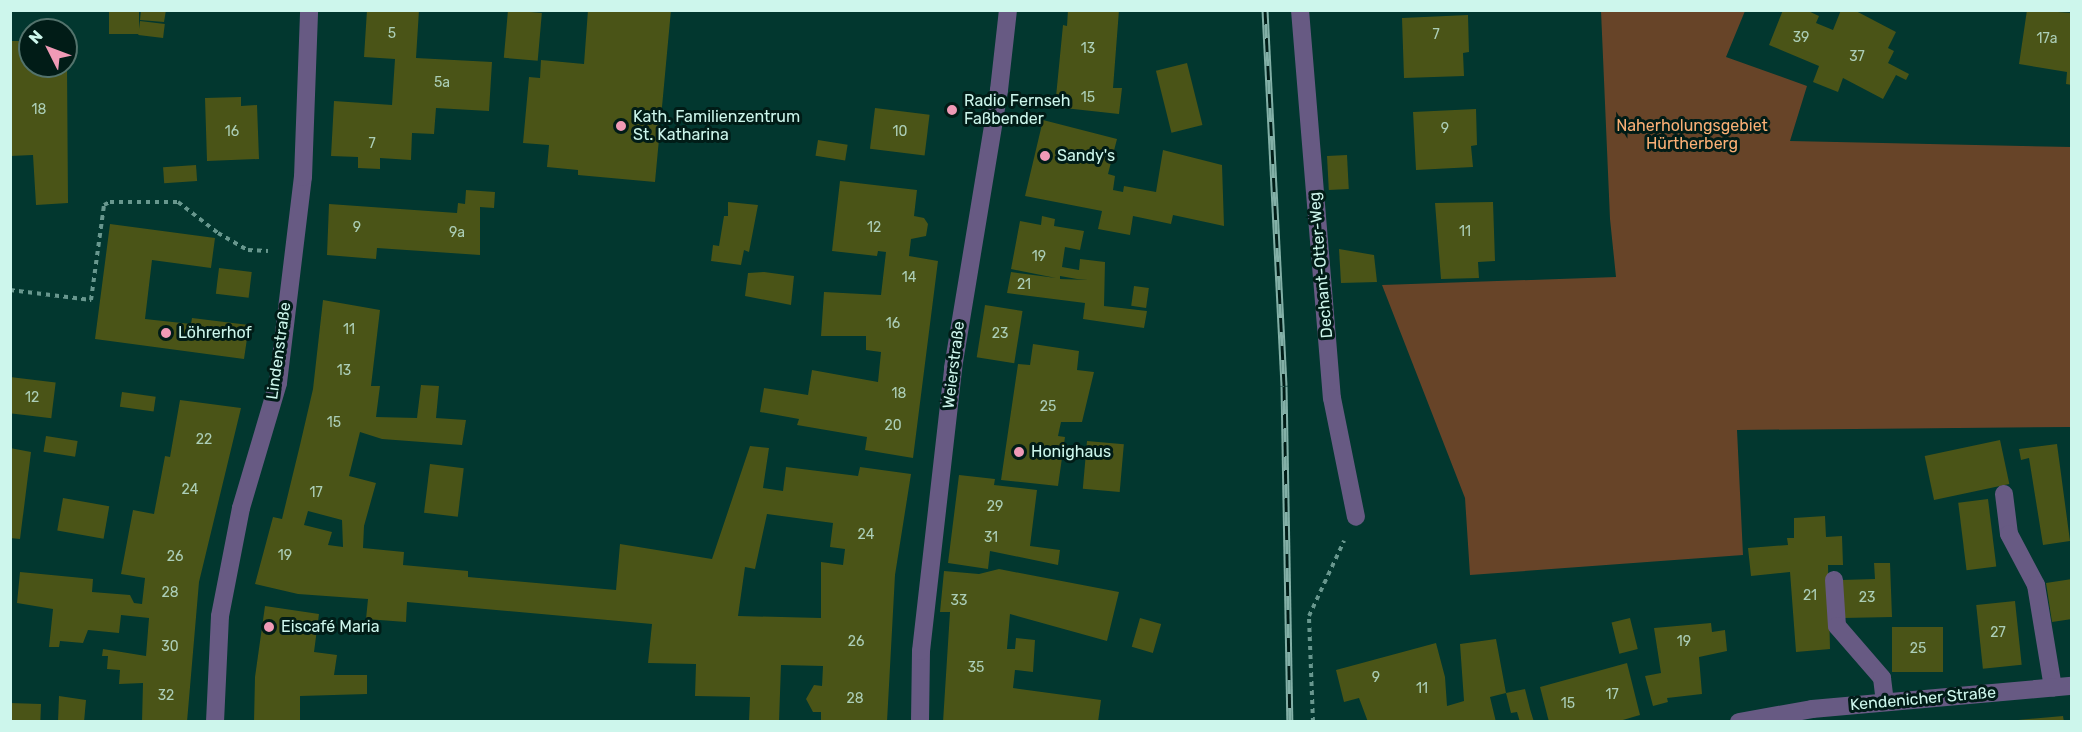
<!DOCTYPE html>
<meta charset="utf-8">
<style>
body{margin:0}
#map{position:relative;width:2082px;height:732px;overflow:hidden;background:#02372f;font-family:Rubik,sans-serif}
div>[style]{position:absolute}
.green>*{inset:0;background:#674428}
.building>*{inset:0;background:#4a5417;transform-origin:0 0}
.path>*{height:4px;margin-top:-2px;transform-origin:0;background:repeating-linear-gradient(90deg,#68978e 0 4.5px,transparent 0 9px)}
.lane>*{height:18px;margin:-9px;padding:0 9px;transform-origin:9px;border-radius:9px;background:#675a83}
.street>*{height:18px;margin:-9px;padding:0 9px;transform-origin:9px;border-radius:9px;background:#675a83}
.rail>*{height:7px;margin-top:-3.5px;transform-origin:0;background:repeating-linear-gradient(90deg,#011c17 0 14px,#83b0a7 0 28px);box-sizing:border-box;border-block:2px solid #83b0a7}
.dots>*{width:16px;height:16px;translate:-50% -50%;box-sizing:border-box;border:3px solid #011c17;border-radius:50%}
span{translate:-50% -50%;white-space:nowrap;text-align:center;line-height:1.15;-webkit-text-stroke:6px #011c17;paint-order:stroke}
.number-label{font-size:14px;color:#acceb7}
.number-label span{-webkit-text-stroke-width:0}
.poi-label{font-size:16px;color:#cdf6ec}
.left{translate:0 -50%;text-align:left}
.park-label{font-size:16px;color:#f9af75}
.street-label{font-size:16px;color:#cdf6ec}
.frame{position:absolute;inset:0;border:12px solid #cdf6ec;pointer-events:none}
.north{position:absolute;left:18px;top:18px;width:60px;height:60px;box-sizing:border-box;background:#011c17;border:2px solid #53736c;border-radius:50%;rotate:312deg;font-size:16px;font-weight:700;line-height:24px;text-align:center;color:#cdf6ec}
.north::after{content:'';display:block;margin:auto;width:21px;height:27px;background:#f09ab6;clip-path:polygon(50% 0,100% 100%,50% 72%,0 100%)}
</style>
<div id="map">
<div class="green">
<div style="clip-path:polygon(1601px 11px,1745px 11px,1726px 57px,1807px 86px,1790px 141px,2071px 147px,2071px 427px,1737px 430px,1743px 555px,1470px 575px,1465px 498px,1382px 285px,1616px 277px,1610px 219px)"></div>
</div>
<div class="building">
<div style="left:109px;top:10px;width:30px;height:24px"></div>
<div style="clip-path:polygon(141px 10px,166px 10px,164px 22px,140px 20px)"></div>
<div style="clip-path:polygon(367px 10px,419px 10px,416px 58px,492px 62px,489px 111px,436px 108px,434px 134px,412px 133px,411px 160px,380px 158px,380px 169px,358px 168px,358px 157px,331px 156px,334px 101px,392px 105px,395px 59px,364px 57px)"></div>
<div style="left:508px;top:10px;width:34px;height:48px;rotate:5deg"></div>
<div style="clip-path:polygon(588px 10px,671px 10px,655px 182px,578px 175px,578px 170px,547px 167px,549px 145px,523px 143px,529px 77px,540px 78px,541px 60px,584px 64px)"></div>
<div style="clip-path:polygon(1068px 10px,1119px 10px,1113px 88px,1122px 88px,1119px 114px,1055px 107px,1063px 25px,1067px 26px)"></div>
<div style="clip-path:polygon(1783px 10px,1806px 10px,1819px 16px,1816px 23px,1833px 30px,1841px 10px,1854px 10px,1896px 32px,1888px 48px,1894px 51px,1888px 63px,1909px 74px,1906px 80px,1896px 75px,1883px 99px,1843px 78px,1838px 92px,1813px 82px,1819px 66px,1769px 45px)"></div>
<div style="clip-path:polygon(2027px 10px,2072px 13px,2072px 85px,2066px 84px,2067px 72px,2019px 64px)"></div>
<div style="clip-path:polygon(1468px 15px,1469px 52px,1463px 53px,1464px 76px,1404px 78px,1402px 18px)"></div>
<div style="left:140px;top:21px;width:25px;height:14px;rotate:7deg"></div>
<div style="clip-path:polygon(10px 41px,30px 41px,30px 66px,67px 66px,68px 203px,36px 205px,33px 155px,10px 156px)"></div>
<div style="left:1187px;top:63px;width:64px;height:32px;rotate:76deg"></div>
<div style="clip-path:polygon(241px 97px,241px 106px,257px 105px,259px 159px,207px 161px,205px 98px)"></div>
<div style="left:875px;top:108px;width:55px;height:41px;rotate:7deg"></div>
<div style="clip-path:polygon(1476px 109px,1477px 145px,1471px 146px,1473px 167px,1416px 170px,1413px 112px)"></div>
<div style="clip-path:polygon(1043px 120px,1117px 139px,1108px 174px,1115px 176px,1113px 190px,1123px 192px,1124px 186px,1156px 192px,1163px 150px,1222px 165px,1224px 226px,1173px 215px,1171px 224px,1133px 216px,1130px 235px,1098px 229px,1102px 211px,1025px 196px)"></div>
<div style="left:818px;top:140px;width:30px;height:16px;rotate:9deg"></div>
<div style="left:1347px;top:155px;width:34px;height:20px;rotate:87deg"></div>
<div style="left:196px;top:165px;width:16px;height:33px;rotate:86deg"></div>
<div style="clip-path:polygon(840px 181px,917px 190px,914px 216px,924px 218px,928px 224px,926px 236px,911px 239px,909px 256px,938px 261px,913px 458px,865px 450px,867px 437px,797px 425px,799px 419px,760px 412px,764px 388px,808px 395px,812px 370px,878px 382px,881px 352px,866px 350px,866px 336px,821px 336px,824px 292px,881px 295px,886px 252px,878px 251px,877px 256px,832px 251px)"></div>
<div style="clip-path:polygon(466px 190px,495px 192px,494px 208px,480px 207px,480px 255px,377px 248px,376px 259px,327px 255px,329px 204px,457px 213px,458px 203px,465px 204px)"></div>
<div style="clip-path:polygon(728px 202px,758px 205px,749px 252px,744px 250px,741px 265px,711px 261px,713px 245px,719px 246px,724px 216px,728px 216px)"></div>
<div style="clip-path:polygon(1493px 202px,1495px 261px,1478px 262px,1479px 278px,1441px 279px,1435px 203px)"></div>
<div style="clip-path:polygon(evenodd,1042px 216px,1055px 219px,1054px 226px,1084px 231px,1080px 250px,1065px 247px,1062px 267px,1079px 270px,1080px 259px,1105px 262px,1104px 306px,1147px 311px,1144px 328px,1083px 319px,1085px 303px,1007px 293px,1011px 272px,1056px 278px,1011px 269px,1020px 221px,1041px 225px,1042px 216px,1060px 276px,1077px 279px,1088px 280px,1060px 279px,1060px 276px)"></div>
<div style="clip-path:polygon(110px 224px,215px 238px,211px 268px,152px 260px,145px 319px,191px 324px,192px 318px,249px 325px,244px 359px,95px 339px)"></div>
<div style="clip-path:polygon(1339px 249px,1374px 255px,1377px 282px,1341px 283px)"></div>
<div style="left:219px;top:268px;width:33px;height:26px;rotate:7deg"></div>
<div style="clip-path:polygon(764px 272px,794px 276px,791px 305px,745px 296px,748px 273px)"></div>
<div style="left:1134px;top:286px;width:15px;height:20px;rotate:8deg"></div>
<div style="clip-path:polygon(evenodd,323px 300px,380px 310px,371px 386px,380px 386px,376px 417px,417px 418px,421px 385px,439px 386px,436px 418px,466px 420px,462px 445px,382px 439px,360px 432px,349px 476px,376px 483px,364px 526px,363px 548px,404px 552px,403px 565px,468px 571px,468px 577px,616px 590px,620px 544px,712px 559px,750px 446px,769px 448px,763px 488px,783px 491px,786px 467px,858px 476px,860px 467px,911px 474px,895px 575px,887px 722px,821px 722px,821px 712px,813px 712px,806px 699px,814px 685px,822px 686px,823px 666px,781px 665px,779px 722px,749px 722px,750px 697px,695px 696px,696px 664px,648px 663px,652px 624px,407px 602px,406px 622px,366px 619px,368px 599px,298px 594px,255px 584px,273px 517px,282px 519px,300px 445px,313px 389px,323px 300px,308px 511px,342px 520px,343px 547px,328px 545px,332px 532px,304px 525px,308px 511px,323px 300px,767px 514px,833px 523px,830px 547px,845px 549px,843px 565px,821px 562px,821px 618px,738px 616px,745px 567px,755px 569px,767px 514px)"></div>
<div style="left:985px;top:305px;width:38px;height:53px;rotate:9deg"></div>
<div style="clip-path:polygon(1033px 344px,1079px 351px,1077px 370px,1094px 372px,1082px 422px,1061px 422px,1058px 436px,1065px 437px,1058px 486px,1001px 480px,1018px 364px,1030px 365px)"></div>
<div style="left:10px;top:377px;width:46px;height:36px;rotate:7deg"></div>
<div style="left:122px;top:392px;width:34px;height:15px;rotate:8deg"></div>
<div style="clip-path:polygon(180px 400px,241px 408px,199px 582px,187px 722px,142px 722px,143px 683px,119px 684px,120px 670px,107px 669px,108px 656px,102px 656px,103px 649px,146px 656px,149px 618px,121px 615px,119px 633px,88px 630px,83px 643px,60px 641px,59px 647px,49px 647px,53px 609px,17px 603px,20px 572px,93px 579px,92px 592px,130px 595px,134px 603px,142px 604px,145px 578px,121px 574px,133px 510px,154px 514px,165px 456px,170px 457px)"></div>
<div style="left:46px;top:436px;width:32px;height:16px;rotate:9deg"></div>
<div style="left:2000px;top:440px;width:45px;height:77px;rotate:78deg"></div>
<div style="left:1087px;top:441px;width:37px;height:48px;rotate:5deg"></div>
<div style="clip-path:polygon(2057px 444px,2070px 541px,2043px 545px,2029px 458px,2021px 460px,2019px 449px)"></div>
<div style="clip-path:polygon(10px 448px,31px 452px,20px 539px,10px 538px)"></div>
<div style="left:430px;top:464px;width:34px;height:49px;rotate:7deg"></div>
<div style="clip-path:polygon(959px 475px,995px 479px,994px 485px,1037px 490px,1030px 546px,1060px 550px,1058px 565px,990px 551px,988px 569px,948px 563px)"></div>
<div style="left:63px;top:498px;width:47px;height:33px;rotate:10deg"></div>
<div style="left:1988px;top:499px;width:68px;height:30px;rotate:83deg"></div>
<div style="clip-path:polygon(1825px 516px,1826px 537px,1842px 536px,1843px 565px,1828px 565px,1830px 649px,1796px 652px,1790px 572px,1751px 576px,1748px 548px,1788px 545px,1787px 538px,1794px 538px,1794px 518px)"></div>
<div style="clip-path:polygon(1874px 563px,1890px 563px,1892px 617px,1843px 618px,1842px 580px,1875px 579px)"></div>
<div style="clip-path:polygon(999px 569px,1119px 592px,1107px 641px,1010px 614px,1007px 649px,1015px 649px,1016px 638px,1035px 640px,1033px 672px,1015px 670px,1013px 688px,1101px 700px,1098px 722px,943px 722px,950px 612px,940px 612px,944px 571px,979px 574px)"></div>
<div style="clip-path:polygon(2072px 579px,2072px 619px,2052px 622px,2046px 583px)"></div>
<div style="left:2015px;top:601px;width:64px;height:39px;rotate:84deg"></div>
<div style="clip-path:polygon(265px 606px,319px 614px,314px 652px,337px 655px,334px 675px,367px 675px,367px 694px,300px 696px,300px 722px,254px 722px,255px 677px)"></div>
<div style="left:1140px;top:618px;width:22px;height:30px;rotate:16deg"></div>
<div style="left:1630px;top:618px;width:32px;height:19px;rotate:76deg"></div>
<div style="clip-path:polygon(1711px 623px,1712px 632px,1725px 630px,1727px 651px,1699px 657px,1702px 694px,1667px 698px,1668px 702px,1653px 706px,1645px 676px,1661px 673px,1654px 628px)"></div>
<div style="left:1892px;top:627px;width:51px;height:45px"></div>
<div style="clip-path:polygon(1496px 639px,1506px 693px,1490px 697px,1496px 722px,1368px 722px,1359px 698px,1344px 702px,1336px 670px,1436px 643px,1445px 677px,1447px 706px,1464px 701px,1460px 644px)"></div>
<div style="clip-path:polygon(1627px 663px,1640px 715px,1616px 722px,1549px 722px,1540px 687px)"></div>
<div style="clip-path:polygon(1525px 689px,1530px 709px,1534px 722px,1520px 722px,1517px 712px,1511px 713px,1506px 693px)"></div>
<div style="clip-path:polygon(59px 696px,86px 700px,84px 722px,58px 722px)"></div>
<div style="left:10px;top:703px;width:31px;height:19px;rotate:2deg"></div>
<div style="clip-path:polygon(2063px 716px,2064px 722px,2018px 722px,2018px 720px)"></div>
</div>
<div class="path">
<div style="left:10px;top:290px;width:82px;rotate:7deg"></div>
<div style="left:91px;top:300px;width:96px;rotate:-82.2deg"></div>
<div style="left:104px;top:205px;width:7px;rotate:-27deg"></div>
<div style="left:110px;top:202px;width:68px"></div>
<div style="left:178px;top:202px;width:51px;rotate:37.8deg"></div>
<div style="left:218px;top:233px;width:34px;rotate:30deg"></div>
<div style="left:248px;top:250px;width:20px;rotate:3deg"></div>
<div style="left:1313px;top:722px;width:106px;rotate:-92.2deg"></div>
<div style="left:1309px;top:616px;width:83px;rotate:-65deg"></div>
</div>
<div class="lane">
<div style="left:2004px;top:494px;width:40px;rotate:82.9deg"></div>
<div style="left:2009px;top:534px;width:58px;rotate:62.1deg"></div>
<div style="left:2036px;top:585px;width:104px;rotate:80.6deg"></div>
<div style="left:1834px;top:580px;width:46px;rotate:86.3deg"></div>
<div style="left:1837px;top:626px;width:69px;rotate:49.1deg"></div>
<div style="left:1882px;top:678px;width:24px;rotate:83deg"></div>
</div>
<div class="street">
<div style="left:1300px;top:10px;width:389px;rotate:85.3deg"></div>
<div style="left:1332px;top:398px;width:121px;rotate:78.6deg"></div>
<div style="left:215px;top:722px;width:106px;rotate:-87.3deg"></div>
<div style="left:220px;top:616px;width:110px;rotate:-79deg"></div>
<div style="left:241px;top:508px;width:130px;rotate:-73.5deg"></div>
<div style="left:278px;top:383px;width:208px;rotate:-83.1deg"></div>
<div style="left:303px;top:177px;width:167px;rotate:-87.9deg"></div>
<div style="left:920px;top:722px;width:71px;rotate:-89.2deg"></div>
<div style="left:921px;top:651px;width:285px;rotate:-83.5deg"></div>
<div style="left:953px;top:368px;width:282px;rotate:-80.6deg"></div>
<div style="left:999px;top:90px;width:81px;rotate:-83.6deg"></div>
<div style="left:1739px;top:722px;width:74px;rotate:-10.1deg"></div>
<div style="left:1812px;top:709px;width:261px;rotate:-5.1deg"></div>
</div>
<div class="rail">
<div style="left:1265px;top:10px;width:376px;rotate:87.1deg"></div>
<div style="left:1284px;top:386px;width:336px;rotate:89deg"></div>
</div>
<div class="dots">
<div style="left:952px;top:110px;background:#f09ab6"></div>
<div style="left:621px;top:126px;background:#f09ab6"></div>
<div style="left:1045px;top:156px;background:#f09ab6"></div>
<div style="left:166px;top:333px;background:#f09ab6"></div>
<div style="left:1019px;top:452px;background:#f09ab6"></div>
<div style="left:269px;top:627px;background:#f09ab6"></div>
</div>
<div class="number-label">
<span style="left:392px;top:34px">5</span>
<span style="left:1436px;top:35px">7</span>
<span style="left:1801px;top:38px">39</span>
<span style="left:2047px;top:39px">17a</span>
<span style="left:1088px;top:49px">13</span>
<span style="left:1857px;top:57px">37</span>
<span style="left:442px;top:83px">5a</span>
<span style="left:1088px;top:98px">15</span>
<span style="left:39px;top:110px">18</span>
<span style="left:1445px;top:129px">9</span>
<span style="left:232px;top:132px">16</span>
<span style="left:900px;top:132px">10</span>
<span style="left:372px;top:144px">7</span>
<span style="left:357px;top:228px">9</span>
<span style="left:874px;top:228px">12</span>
<span style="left:1465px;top:232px">11</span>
<span style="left:457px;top:233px">9a</span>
<span style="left:1039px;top:257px">19</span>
<span style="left:909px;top:278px">14</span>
<span style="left:1024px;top:285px">21</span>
<span style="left:893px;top:324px">16</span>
<span style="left:349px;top:330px">11</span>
<span style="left:1000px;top:334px">23</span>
<span style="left:344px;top:371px">13</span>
<span style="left:899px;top:394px">18</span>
<span style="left:32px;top:398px">12</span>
<span style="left:1048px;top:407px">25</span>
<span style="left:334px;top:423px">15</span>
<span style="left:893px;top:426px">20</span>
<span style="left:204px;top:440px">22</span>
<span style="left:190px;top:490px">24</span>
<span style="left:316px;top:493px">17</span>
<span style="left:995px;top:507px">29</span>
<span style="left:866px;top:535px">24</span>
<span style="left:991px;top:538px">31</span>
<span style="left:285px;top:556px">19</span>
<span style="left:175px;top:557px">26</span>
<span style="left:170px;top:593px">28</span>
<span style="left:1810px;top:596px">21</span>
<span style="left:1867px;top:598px">23</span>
<span style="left:959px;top:601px">33</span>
<span style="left:1998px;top:633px">27</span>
<span style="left:856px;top:642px">26</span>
<span style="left:1684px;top:642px">19</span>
<span style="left:170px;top:647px">30</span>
<span style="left:1918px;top:649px">25</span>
<span style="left:976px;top:668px">35</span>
<span style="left:1376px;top:678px">9</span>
<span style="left:1422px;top:689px">11</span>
<span style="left:1612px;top:695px">17</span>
<span style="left:166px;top:696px">32</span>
<span style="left:855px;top:699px">28</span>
<span style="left:1568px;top:704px">15</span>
</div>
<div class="poi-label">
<span class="left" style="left:964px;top:110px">Radio Fernseh<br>Faßbender</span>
<span class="left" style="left:633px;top:126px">Kath. Familienzentrum<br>St. Katharina</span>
<span class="left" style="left:1057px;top:156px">Sandy's</span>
<span class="left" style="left:178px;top:333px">Löhrerhof</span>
<span class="left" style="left:1031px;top:452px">Honighaus</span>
<span class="left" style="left:281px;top:627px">Eiscafé Maria</span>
</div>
<div class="park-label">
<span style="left:1692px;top:135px">Naherholungsgebiet<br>Hürtherberg</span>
</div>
<div class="street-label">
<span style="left:1321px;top:265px;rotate:-95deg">Dechant-Otter-Weg</span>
<span style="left:279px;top:351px;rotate:-82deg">Lindenstraße</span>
<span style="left:954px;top:365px;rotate:-83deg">Weierstraße</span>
<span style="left:1923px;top:699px;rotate:-5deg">Kendenicher Straße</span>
</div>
<div class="frame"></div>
<div class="north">N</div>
</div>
